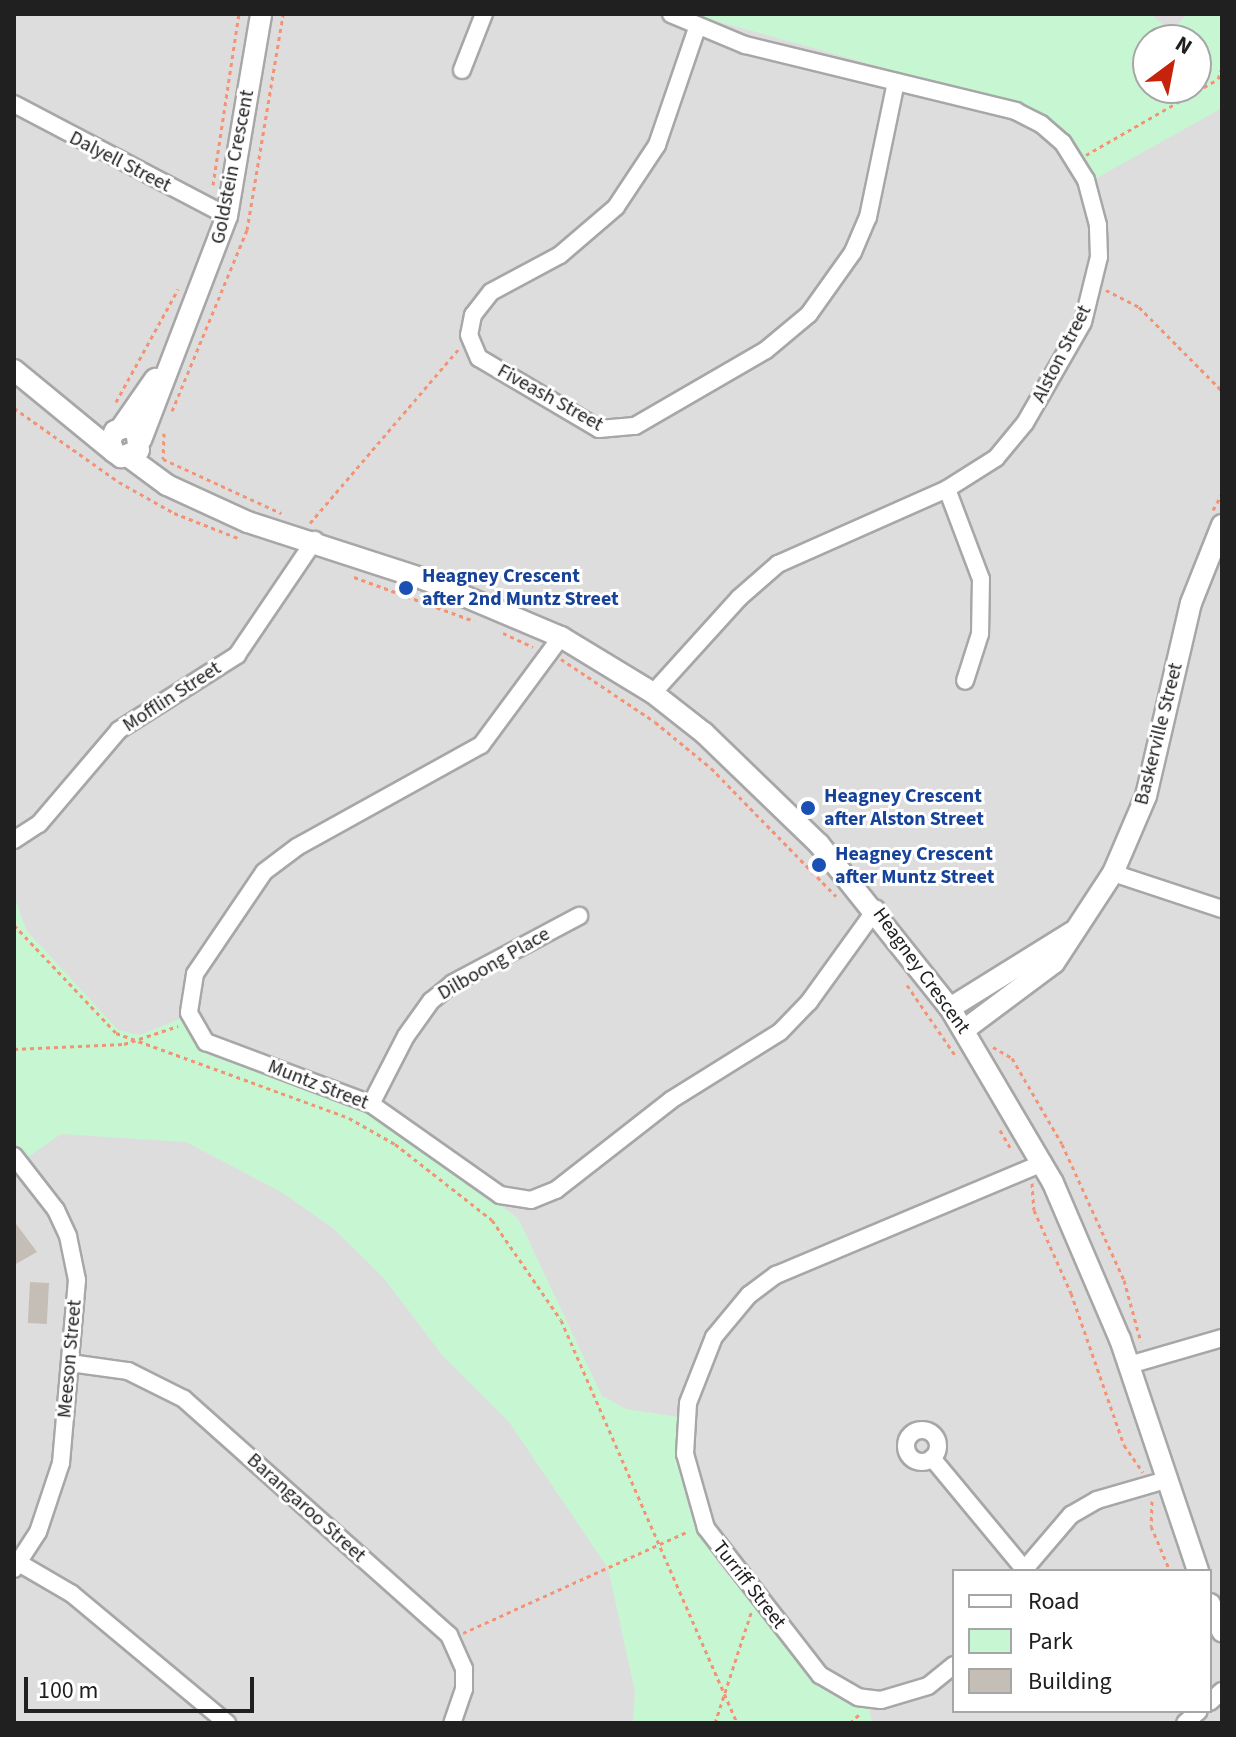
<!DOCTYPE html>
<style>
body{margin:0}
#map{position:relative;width:1236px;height:1737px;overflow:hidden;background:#f0eee7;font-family:"Source Sans 3",sans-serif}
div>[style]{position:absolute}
.residential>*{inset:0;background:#dedddd}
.park>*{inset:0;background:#c7f7d2}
.building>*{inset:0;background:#c5beb7;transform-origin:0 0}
.path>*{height:3px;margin-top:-1.5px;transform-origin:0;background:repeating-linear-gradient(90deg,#f39375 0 4px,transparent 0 8px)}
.roads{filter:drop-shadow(2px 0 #a7a7a7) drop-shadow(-2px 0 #a7a7a7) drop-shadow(0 2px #a7a7a7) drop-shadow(0 -2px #a7a7a7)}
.minor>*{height:16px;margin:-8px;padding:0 8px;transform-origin:8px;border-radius:8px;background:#fff}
.minor>.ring{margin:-8px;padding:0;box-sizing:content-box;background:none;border:16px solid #fff;border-radius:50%}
.tertiary>*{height:20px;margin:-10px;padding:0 10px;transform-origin:10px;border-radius:10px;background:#fff}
.dots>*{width:22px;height:22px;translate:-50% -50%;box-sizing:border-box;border:4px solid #fff;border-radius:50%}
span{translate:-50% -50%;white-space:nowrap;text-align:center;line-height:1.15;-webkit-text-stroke:6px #fff;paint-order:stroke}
.street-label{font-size:20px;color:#202020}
.transit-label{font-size:20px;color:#164399;font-weight:700}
.left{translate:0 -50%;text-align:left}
.frame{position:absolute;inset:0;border:16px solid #202020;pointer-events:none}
.legend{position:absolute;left:952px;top:1569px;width:260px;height:144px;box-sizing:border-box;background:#fff;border:2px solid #a6a6a6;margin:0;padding:10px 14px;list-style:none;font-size:24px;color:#202020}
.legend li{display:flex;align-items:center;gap:16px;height:40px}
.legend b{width:40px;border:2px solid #a6a6a6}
.north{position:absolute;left:1132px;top:24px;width:80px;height:80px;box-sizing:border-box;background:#fff;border:2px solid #a6a6a6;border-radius:50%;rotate:32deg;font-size:22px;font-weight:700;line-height:32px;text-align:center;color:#202020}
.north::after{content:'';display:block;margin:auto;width:28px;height:36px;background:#c6230a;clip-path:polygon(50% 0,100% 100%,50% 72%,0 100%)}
.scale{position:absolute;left:24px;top:1677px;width:230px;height:36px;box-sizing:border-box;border:4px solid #202020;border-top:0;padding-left:10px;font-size:24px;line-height:28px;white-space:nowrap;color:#202020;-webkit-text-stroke:6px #fff;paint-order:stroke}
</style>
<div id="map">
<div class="residential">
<div style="clip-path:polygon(evenodd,14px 14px,1222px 14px,1222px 1723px,14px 1723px,14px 14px,1148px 40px,1196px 40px,1196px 88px,1148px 88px,1148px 40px,14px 14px,954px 1571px,1210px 1571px,1210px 1711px,954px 1711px,954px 1571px)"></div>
</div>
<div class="park">
<div style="clip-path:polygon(evenodd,691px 14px,1151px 14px,1171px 32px,1187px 14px,1222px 14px,1222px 108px,1095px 179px,1064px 134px,1029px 108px,691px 14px,1148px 40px,1196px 40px,1196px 88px,1148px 88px,1148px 40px)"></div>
<div style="clip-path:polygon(14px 897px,27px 931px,118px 1030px,140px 1035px,182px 1018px,198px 1044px,215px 1057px,303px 1084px,377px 1116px,518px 1218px,602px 1396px,626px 1409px,678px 1417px,680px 1471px,688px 1506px,718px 1563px,807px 1669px,840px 1697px,869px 1709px,872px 1723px,633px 1723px,635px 1692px,608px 1568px,509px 1422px,443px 1356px,383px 1277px,334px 1229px,283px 1193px,186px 1142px,61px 1134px,28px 1157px,14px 1141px)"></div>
</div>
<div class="building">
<div style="clip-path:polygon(14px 1221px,37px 1252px,14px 1265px)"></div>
<div style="left:30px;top:1282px;width:19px;height:41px;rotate:3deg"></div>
</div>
<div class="path">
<div style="left:1086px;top:155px;width:152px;rotate:-29.9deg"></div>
<div style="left:1218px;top:79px;width:12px;rotate:-70deg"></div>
<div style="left:213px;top:185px;width:173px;rotate:-81.4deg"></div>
<div style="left:1106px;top:290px;width:37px;rotate:27deg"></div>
<div style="left:1139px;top:307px;width:118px;rotate:45.3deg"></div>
<div style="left:116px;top:402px;width:129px;rotate:-61.2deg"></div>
<div style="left:14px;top:408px;width:128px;rotate:35.2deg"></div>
<div style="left:119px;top:482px;width:63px;rotate:29.4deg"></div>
<div style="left:174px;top:513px;width:69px;rotate:21.3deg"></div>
<div style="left:172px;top:411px;width:196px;rotate:-67.5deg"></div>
<div style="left:247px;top:230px;width:219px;rotate:-80.5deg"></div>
<div style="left:164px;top:433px;width:26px;rotate:92deg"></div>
<div style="left:163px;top:459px;width:130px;rotate:24.6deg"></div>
<div style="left:1213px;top:510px;width:18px;rotate:-61deg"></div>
<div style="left:310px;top:523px;width:228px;rotate:-49.5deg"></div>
<div style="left:354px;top:577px;width:128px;rotate:20.1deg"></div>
<div style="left:503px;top:633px;width:33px;rotate:25deg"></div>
<div style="left:561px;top:659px;width:113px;rotate:33.8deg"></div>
<div style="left:655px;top:722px;width:72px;rotate:39.4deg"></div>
<div style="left:711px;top:768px;width:179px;rotate:45.7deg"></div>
<div style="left:14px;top:925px;width:149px;rotate:46.6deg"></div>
<div style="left:116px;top:1033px;width:248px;rotate:20deg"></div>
<div style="left:349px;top:1118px;width:53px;rotate:29.5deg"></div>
<div style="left:395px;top:1144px;width:123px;rotate:38.1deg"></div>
<div style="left:492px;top:1220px;width:121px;rotate:55.4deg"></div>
<div style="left:561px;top:1320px;width:440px;rotate:66.4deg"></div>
<div style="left:907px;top:985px;width:88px;rotate:55.6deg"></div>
<div style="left:993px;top:1047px;width:22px;rotate:30deg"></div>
<div style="left:1012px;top:1058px;width:99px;rotate:59.8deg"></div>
<div style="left:1062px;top:1144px;width:149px;rotate:65.5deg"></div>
<div style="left:1124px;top:1280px;width:64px;rotate:74.7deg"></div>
<div style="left:14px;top:1049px;width:110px;rotate:-2.6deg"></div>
<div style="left:124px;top:1044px;width:57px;rotate:-18.4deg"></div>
<div style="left:1000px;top:1130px;width:20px;rotate:60deg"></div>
<div style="left:1032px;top:1183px;width:27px;rotate:86deg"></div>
<div style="left:1034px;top:1210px;width:91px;rotate:66deg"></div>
<div style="left:1071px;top:1293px;width:161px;rotate:70.8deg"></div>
<div style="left:1124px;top:1445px;width:33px;rotate:55deg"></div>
<div style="left:1152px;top:1501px;width:25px;rotate:92deg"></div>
<div style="left:1151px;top:1526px;width:49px;rotate:67.1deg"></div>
<div style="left:463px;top:1633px;width:248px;rotate:-24.3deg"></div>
<div style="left:715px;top:1723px;width:119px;rotate:-71.9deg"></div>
<div style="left:850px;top:1723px;width:16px;rotate:-43deg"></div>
</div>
<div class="roads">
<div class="minor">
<div style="left:697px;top:28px;width:124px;rotate:108.9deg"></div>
<div style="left:657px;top:145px;width:74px;rotate:123.5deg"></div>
<div style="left:616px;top:207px;width:74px;rotate:139.4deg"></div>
<div style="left:560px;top:255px;width:78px;rotate:151.8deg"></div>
<div style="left:491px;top:292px;width:29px;rotate:128deg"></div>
<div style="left:473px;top:315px;width:20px;rotate:101deg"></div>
<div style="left:469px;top:335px;width:25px;rotate:67deg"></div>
<div style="left:479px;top:358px;width:139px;rotate:30.6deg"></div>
<div style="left:599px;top:429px;width:36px;rotate:-5deg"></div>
<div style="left:635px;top:426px;width:151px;rotate:-30.1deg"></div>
<div style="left:766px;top:350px;width:56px;rotate:-39.9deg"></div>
<div style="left:809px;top:314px;width:76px;rotate:-54.6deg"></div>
<div style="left:853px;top:252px;width:38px;rotate:-67deg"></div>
<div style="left:868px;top:217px;width:138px;rotate:-78.3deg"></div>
<div style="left:462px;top:70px;width:60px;rotate:-68.6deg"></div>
<div style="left:14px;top:104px;width:241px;rotate:27.7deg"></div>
<div style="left:947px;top:489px;width:96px;rotate:69.3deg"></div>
<div style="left:981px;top:579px;width:55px;rotate:91deg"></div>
<div style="left:980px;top:634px;width:49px;rotate:107.7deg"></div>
<div style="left:561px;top:637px;width:134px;rotate:126.5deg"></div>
<div style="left:481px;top:745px;width:210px;rotate:151deg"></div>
<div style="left:297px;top:847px;width:41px;rotate:142.9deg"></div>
<div style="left:264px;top:872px;width:123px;rotate:124.1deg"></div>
<div style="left:195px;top:974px;width:39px;rotate:99deg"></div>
<div style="left:189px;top:1013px;width:34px;rotate:60deg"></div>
<div style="left:206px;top:1042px;width:176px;rotate:20.6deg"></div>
<div style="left:371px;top:1104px;width:158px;rotate:35.2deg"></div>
<div style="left:500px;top:1195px;width:31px;rotate:9deg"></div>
<div style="left:531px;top:1200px;width:27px;rotate:-22deg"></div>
<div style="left:556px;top:1190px;width:146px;rotate:-38deg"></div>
<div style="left:671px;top:1100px;width:128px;rotate:-32deg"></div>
<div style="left:780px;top:1032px;width:42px;rotate:-46deg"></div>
<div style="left:809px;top:1002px;width:115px;rotate:-54.2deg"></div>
<div style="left:653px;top:693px;width:128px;rotate:-47.8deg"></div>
<div style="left:739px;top:598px;width:52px;rotate:-41.1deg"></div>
<div style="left:778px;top:564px;width:185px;rotate:-23.9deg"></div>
<div style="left:947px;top:489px;width:58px;rotate:-32.3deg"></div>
<div style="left:996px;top:458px;width:45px;rotate:-50.4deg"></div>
<div style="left:1025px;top:423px;width:116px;rotate:-60.1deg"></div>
<div style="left:1083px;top:322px;width:67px;rotate:-76.2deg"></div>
<div style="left:1099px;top:257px;width:32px;rotate:-92deg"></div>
<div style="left:1098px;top:225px;width:47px;rotate:-104.9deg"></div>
<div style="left:1086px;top:180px;width:44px;rotate:-121.9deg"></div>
<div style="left:1063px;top:143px;width:29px;rotate:-139deg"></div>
<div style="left:1041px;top:124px;width:28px;rotate:-153deg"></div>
<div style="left:1016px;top:111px;width:279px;rotate:-166.3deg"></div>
<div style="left:745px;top:45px;width:80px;rotate:-157.3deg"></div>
<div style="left:14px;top:840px;width:30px;rotate:-33deg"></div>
<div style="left:39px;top:824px;width:123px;rotate:-49.6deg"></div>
<div style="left:119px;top:730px;width:140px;rotate:-32.4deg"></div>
<div style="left:237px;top:655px;width:139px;rotate:-55.9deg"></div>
<div style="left:1113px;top:873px;width:115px;rotate:18.3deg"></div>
<div style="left:371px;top:1104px;width:76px;rotate:-62.8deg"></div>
<div style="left:406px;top:1036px;width:43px;rotate:-54.5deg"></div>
<div style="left:431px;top:1001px;width:28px;rotate:-39deg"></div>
<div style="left:453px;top:983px;width:143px;rotate:-28deg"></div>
<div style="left:14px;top:1156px;width:68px;rotate:52.1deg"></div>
<div style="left:56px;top:1210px;width:29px;rotate:65deg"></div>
<div style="left:68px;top:1236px;width:45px;rotate:78.4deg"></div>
<div style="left:77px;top:1280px;width:184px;rotate:95deg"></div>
<div style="left:61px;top:1463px;width:73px;rotate:108.4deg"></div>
<div style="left:38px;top:1532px;width:44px;rotate:123deg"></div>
<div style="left:70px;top:1363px;width:59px;rotate:7.9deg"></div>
<div style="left:128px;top:1371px;width:63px;rotate:26.6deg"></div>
<div style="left:184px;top:1399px;width:355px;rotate:41.7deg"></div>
<div style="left:449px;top:1635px;width:37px;rotate:66deg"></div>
<div style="left:464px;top:1669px;width:20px;rotate:90deg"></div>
<div style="left:464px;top:1689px;width:36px;rotate:109deg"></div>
<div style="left:1129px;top:1365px;width:97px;rotate:-16.2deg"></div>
<div class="ring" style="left:906px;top:1430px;width:16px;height:16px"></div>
<div style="left:932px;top:1458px;width:144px;rotate:50.3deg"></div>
<div style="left:19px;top:1563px;width:61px;rotate:30.3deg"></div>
<div style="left:72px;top:1594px;width:202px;rotate:39.8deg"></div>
<div style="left:1023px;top:1571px;width:74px;rotate:-49.4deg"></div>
<div style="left:1071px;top:1515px;width:30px;rotate:-30deg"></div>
<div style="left:1097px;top:1500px;width:72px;rotate:-16.2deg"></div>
<div style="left:954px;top:1665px;width:33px;rotate:141deg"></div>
<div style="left:928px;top:1686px;width:49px;rotate:163.4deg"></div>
<div style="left:881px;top:1700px;width:23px;rotate:-173deg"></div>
<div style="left:858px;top:1697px;width:44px;rotate:-149.9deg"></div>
<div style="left:820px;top:1675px;width:186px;rotate:-127.8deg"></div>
<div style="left:706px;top:1528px;width:77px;rotate:-105.8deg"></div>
<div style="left:685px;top:1454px;width:51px;rotate:-86.6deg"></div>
<div style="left:688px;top:1403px;width:71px;rotate:-68.5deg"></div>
<div style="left:714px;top:1337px;width:55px;rotate:-50.2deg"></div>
<div style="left:749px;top:1295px;width:34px;rotate:-37deg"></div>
<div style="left:776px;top:1275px;width:290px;rotate:-22.8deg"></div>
<div style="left:1210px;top:1702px;width:16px;rotate:-43deg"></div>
<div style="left:1185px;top:1723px;width:18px;rotate:-41deg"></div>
</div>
<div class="tertiary">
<div style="left:14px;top:370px;width:129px;rotate:39.4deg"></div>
<div style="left:114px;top:452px;width:9px;rotate:36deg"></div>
<div style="left:121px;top:457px;width:19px;rotate:-21deg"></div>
<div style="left:139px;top:450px;width:19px;rotate:-99deg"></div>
<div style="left:136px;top:431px;width:11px;rotate:-158deg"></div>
<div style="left:126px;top:427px;width:12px;rotate:160deg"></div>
<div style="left:115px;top:431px;width:11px;rotate:117deg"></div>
<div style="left:110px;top:441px;width:12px;rotate:70deg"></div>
<div style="left:121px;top:428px;width:60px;rotate:-55.2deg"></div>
<div style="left:141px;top:440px;width:240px;rotate:-69deg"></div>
<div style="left:227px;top:216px;width:205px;rotate:-80.4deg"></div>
<div style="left:129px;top:457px;width:47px;rotate:36.4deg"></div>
<div style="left:167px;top:485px;width:89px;rotate:24.6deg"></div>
<div style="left:248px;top:522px;width:187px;rotate:18deg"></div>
<div style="left:426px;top:580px;width:147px;rotate:22.9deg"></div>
<div style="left:561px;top:637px;width:108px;rotate:31.3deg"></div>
<div style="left:653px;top:693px;width:65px;rotate:38.1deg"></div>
<div style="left:704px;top:733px;width:160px;rotate:44deg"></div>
<div style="left:819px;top:844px;width:210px;rotate:51.4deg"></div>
<div style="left:950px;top:1008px;width:203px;rotate:59.5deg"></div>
<div style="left:1053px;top:1183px;width:170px;rotate:66.8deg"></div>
<div style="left:1120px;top:1339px;width:245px;rotate:71.4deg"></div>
<div style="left:950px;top:1008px;width:144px;rotate:-31.9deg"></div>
<div style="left:964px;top:1030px;width:112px;rotate:-36.7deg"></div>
<div style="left:1054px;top:963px;width:108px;rotate:-56.8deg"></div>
<div style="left:1113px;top:873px;width:84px;rotate:-66.8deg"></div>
<div style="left:1146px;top:796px;width:198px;rotate:-76.9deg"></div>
<div style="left:1191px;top:603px;width:84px;rotate:-68.3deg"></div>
<div style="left:1210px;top:1604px;width:30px;rotate:66deg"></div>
</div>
</div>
<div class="dots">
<div style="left:406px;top:588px;background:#1a4fb4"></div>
<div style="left:808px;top:808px;background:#1a4fb4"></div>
<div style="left:819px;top:865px;background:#1a4fb4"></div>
</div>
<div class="street-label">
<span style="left:120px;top:162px;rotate:27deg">Dalyell Street</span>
<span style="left:233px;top:167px;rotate:-79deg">Goldstein Crescent</span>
<span style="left:1062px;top:354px;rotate:-63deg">Alston Street</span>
<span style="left:550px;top:398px;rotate:29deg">Fiveash Street</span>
<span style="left:172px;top:697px;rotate:-33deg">Mofflin Street</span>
<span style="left:1159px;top:734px;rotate:-76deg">Baskerville Street</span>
<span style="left:494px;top:964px;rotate:-30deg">Dilboong Place</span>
<span style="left:921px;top:971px;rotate:54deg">Heagney Crescent</span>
<span style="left:318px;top:1085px;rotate:21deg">Muntz Street</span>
<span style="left:70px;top:1359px;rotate:-85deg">Meeson Street</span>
<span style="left:306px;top:1508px;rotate:42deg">Barangaroo Street</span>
<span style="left:749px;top:1585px;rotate:52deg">Turriff Street</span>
</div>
<div class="transit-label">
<span class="left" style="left:422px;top:588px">Heagney Crescent<br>after 2nd Muntz Street</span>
<span class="left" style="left:824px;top:808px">Heagney Crescent<br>after Alston Street</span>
<span class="left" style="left:835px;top:866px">Heagney Crescent<br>after Muntz Street</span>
</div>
<div class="frame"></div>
<ul class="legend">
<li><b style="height:10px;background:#fff"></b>Road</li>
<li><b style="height:22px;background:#c7f7d2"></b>Park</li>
<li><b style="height:22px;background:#c5beb7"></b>Building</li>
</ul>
<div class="north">N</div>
<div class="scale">100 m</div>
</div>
